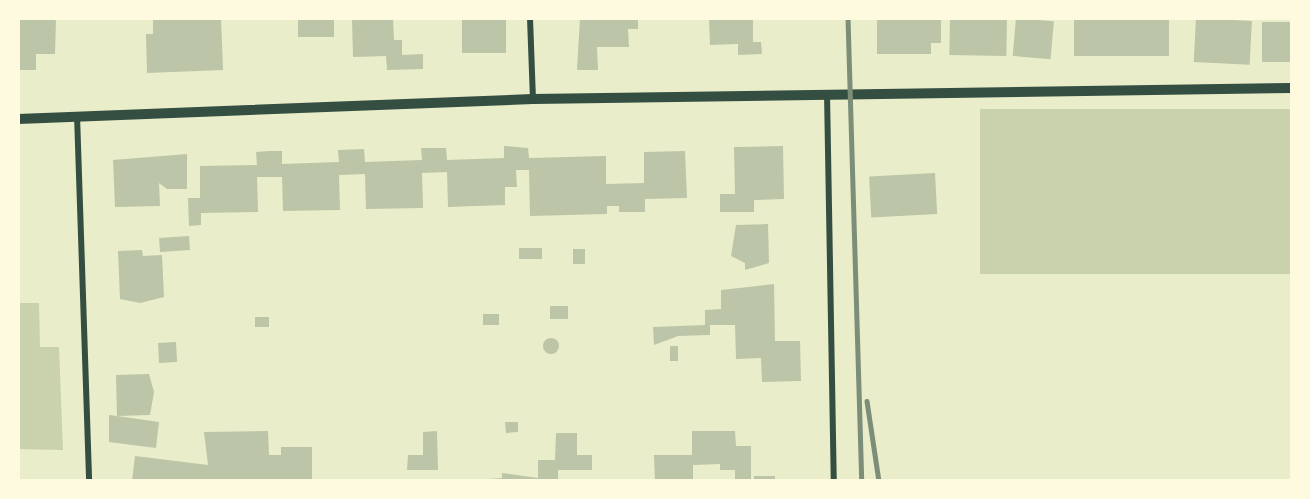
<!DOCTYPE html>
<style>
body{margin:0}
#map{position:relative;width:1310px;height:499px;overflow:hidden;background:#e9edc9;font-family:"Roboto Serif",serif}
div>[style]{position:absolute}
.green>*{inset:0;background:#cad2ad;transform-origin:0 0}
.building>*{inset:0;background:#bcc5a7;transform-origin:0 0}
.round{border-radius:50%}
.minor>*{height:6px;margin:-3px;padding:0 3px;transform-origin:3px;border-radius:3px;background:#344e41}
.tertiary>*{height:10px;margin:-5px;padding:0 5px;transform-origin:5px;border-radius:5px;background:#344e41}
.rail>*{height:4.5px;margin:-2.25px;padding:0 2.25px;transform-origin:2.25px;border-radius:2.25px;background:#7c8e77}
span{translate:-50% -50%;white-space:nowrap;text-align:center;line-height:1.15;-webkit-text-stroke:6px #fefae0;paint-order:stroke}
.frame{position:absolute;inset:0;border:20px solid #fefae0;pointer-events:none}
</style>
<div id="map">
<div class="green">
<div style="left:980px;top:109px;width:312px;height:165px"></div>
<div style="clip-path:polygon(18px 303px,39px 303px,40px 347px,59px 347px,63px 450px,18px 449px)"></div>
</div>
<div class="building">
<div style="clip-path:polygon(18px 18px,56px 18px,55px 54px,36px 54px,36px 70px,18px 70px)"></div>
<div style="clip-path:polygon(153px 18px,221px 18px,223px 70px,147px 73px,146px 34px,153px 34px)"></div>
<div style="left:298px;top:18px;width:36px;height:19px"></div>
<div style="clip-path:polygon(352px 18px,393px 18px,394px 40px,402px 40px,402px 55px,423px 54px,423px 69px,387px 70px,386px 56px,353px 57px)"></div>
<div style="left:462px;top:18px;width:44px;height:35px"></div>
<div style="clip-path:polygon(580px 18px,638px 18px,638px 29px,628px 29px,629px 47px,597px 47px,598px 70px,577px 70px)"></div>
<div style="clip-path:polygon(709px 18px,753px 18px,753px 42px,761px 42px,762px 54px,738px 55px,738px 44px,710px 45px)"></div>
<div style="clip-path:polygon(877px 18px,941px 18px,941px 43px,931px 43px,931px 54px,877px 54px)"></div>
<div style="left:950px;top:18px;width:57px;height:37px;rotate:1deg"></div>
<div style="left:1016px;top:18px;width:38px;height:38px;rotate:5deg"></div>
<div style="left:1074px;top:18px;width:95px;height:38px"></div>
<div style="left:1196px;top:18px;width:56px;height:44px;rotate:3deg"></div>
<div style="left:1262px;top:22px;width:30px;height:40px"></div>
<div style="clip-path:polygon(504px 146px,528px 148px,529px 158px,606px 156px,606px 184px,644px 183px,644px 152px,685px 151px,687px 198px,645px 199px,645px 212px,619px 212px,619px 206px,607px 206px,607px 214px,530px 216px,529px 170px,516px 170px,517px 187px,505px 187px,505px 205px,476px 206px,448px 207px,447px 172px,422px 173px,423px 208px,366px 209px,365px 174px,339px 175px,340px 210px,283px 211px,282px 177px,257px 177px,258px 212px,201px 213px,201px 225px,189px 226px,188px 198px,200px 198px,200px 166px,257px 165px,256px 152px,269px 151px,282px 151px,282px 164px,339px 162px,338px 150px,364px 149px,365px 162px,422px 160px,421px 148px,446px 148px,447px 160px,504px 158px)"></div>
<div style="clip-path:polygon(783px 146px,784px 199px,754px 200px,754px 212px,720px 212px,720px 194px,735px 194px,734px 147px)"></div>
<div style="clip-path:polygon(187px 154px,187px 189px,167px 189px,159px 183px,160px 206px,115px 207px,113px 160px)"></div>
<div style="left:935px;top:173px;width:41px;height:66px;rotate:87deg"></div>
<div style="clip-path:polygon(768px 224px,769px 263px,745px 270px,745px 263px,731px 256px,736px 225px)"></div>
<div style="left:189px;top:236px;width:14px;height:30px;rotate:86deg"></div>
<div style="left:519px;top:248px;width:23px;height:11px"></div>
<div style="left:573px;top:249px;width:12px;height:15px"></div>
<div style="clip-path:polygon(142px 250px,143px 256px,162px 255px,164px 297px,140px 303px,120px 299px,118px 251px)"></div>
<div style="clip-path:polygon(774px 284px,775px 341px,800px 341px,801px 381px,762px 382px,761px 358px,736px 359px,735px 325px,710px 325px,710px 335px,678px 336px,654px 345px,653px 327px,705px 325px,705px 310px,721px 309px,721px 290px)"></div>
<div style="left:550px;top:306px;width:18px;height:13px"></div>
<div style="left:483px;top:314px;width:16px;height:11px"></div>
<div style="left:255px;top:317px;width:14px;height:10px"></div>
<div class="round" style="left:543px;top:338px;width:16px;height:16px"></div>
<div style="left:176px;top:342px;width:20px;height:18px;rotate:87deg"></div>
<div style="left:670px;top:346px;width:8px;height:15px"></div>
<div style="clip-path:polygon(149px 374px,154px 392px,150px 415px,117px 416px,159px 422px,156px 448px,109px 442px,109px 415px,117px 416px,116px 375px)"></div>
<div style="clip-path:polygon(505px 422px,518px 422px,518px 432px,506px 433px)"></div>
<div style="clip-path:polygon(268px 431px,269px 455px,281px 455px,281px 447px,312px 447px,312px 481px,132px 481px,135px 456px,208px 465px,204px 432px)"></div>
<div style="clip-path:polygon(437px 431px,438px 470px,407px 470px,408px 455px,423px 455px,423px 432px)"></div>
<div style="clip-path:polygon(692px 431px,735px 431px,736px 446px,751px 446px,751px 481px,735px 481px,735px 470px,720px 470px,720px 464px,693px 465px,693px 481px,655px 481px,654px 455px,692px 455px)"></div>
<div style="clip-path:polygon(556px 433px,577px 433px,577px 455px,592px 455px,592px 470px,558px 470px,558px 481px,462px 481px,502px 478px,502px 473px,538px 478px,538px 460px,555px 460px)"></div>
<div style="left:754px;top:476px;width:21px;height:5px"></div>
</div>
<div class="minor">
<div style="left:530px;top:18px;width:81px;rotate:87.9deg"></div>
<div style="left:827px;top:93px;width:388px;rotate:89deg"></div>
<div style="left:77px;top:115px;width:366px;rotate:88.1deg"></div>
</div>
<div class="tertiary">
<div style="left:18px;top:119px;width:515px;rotate:-2.22deg"></div>
<div style="left:533px;top:99px;width:759px;rotate:-0.83deg"></div>
</div>
<div class="rail">
<div style="left:848px;top:18px;width:463px;rotate:88.3deg"></div>
<div style="left:867px;top:401px;width:81px;rotate:81.5deg"></div>
</div>
<div class="frame"></div>
</div>
